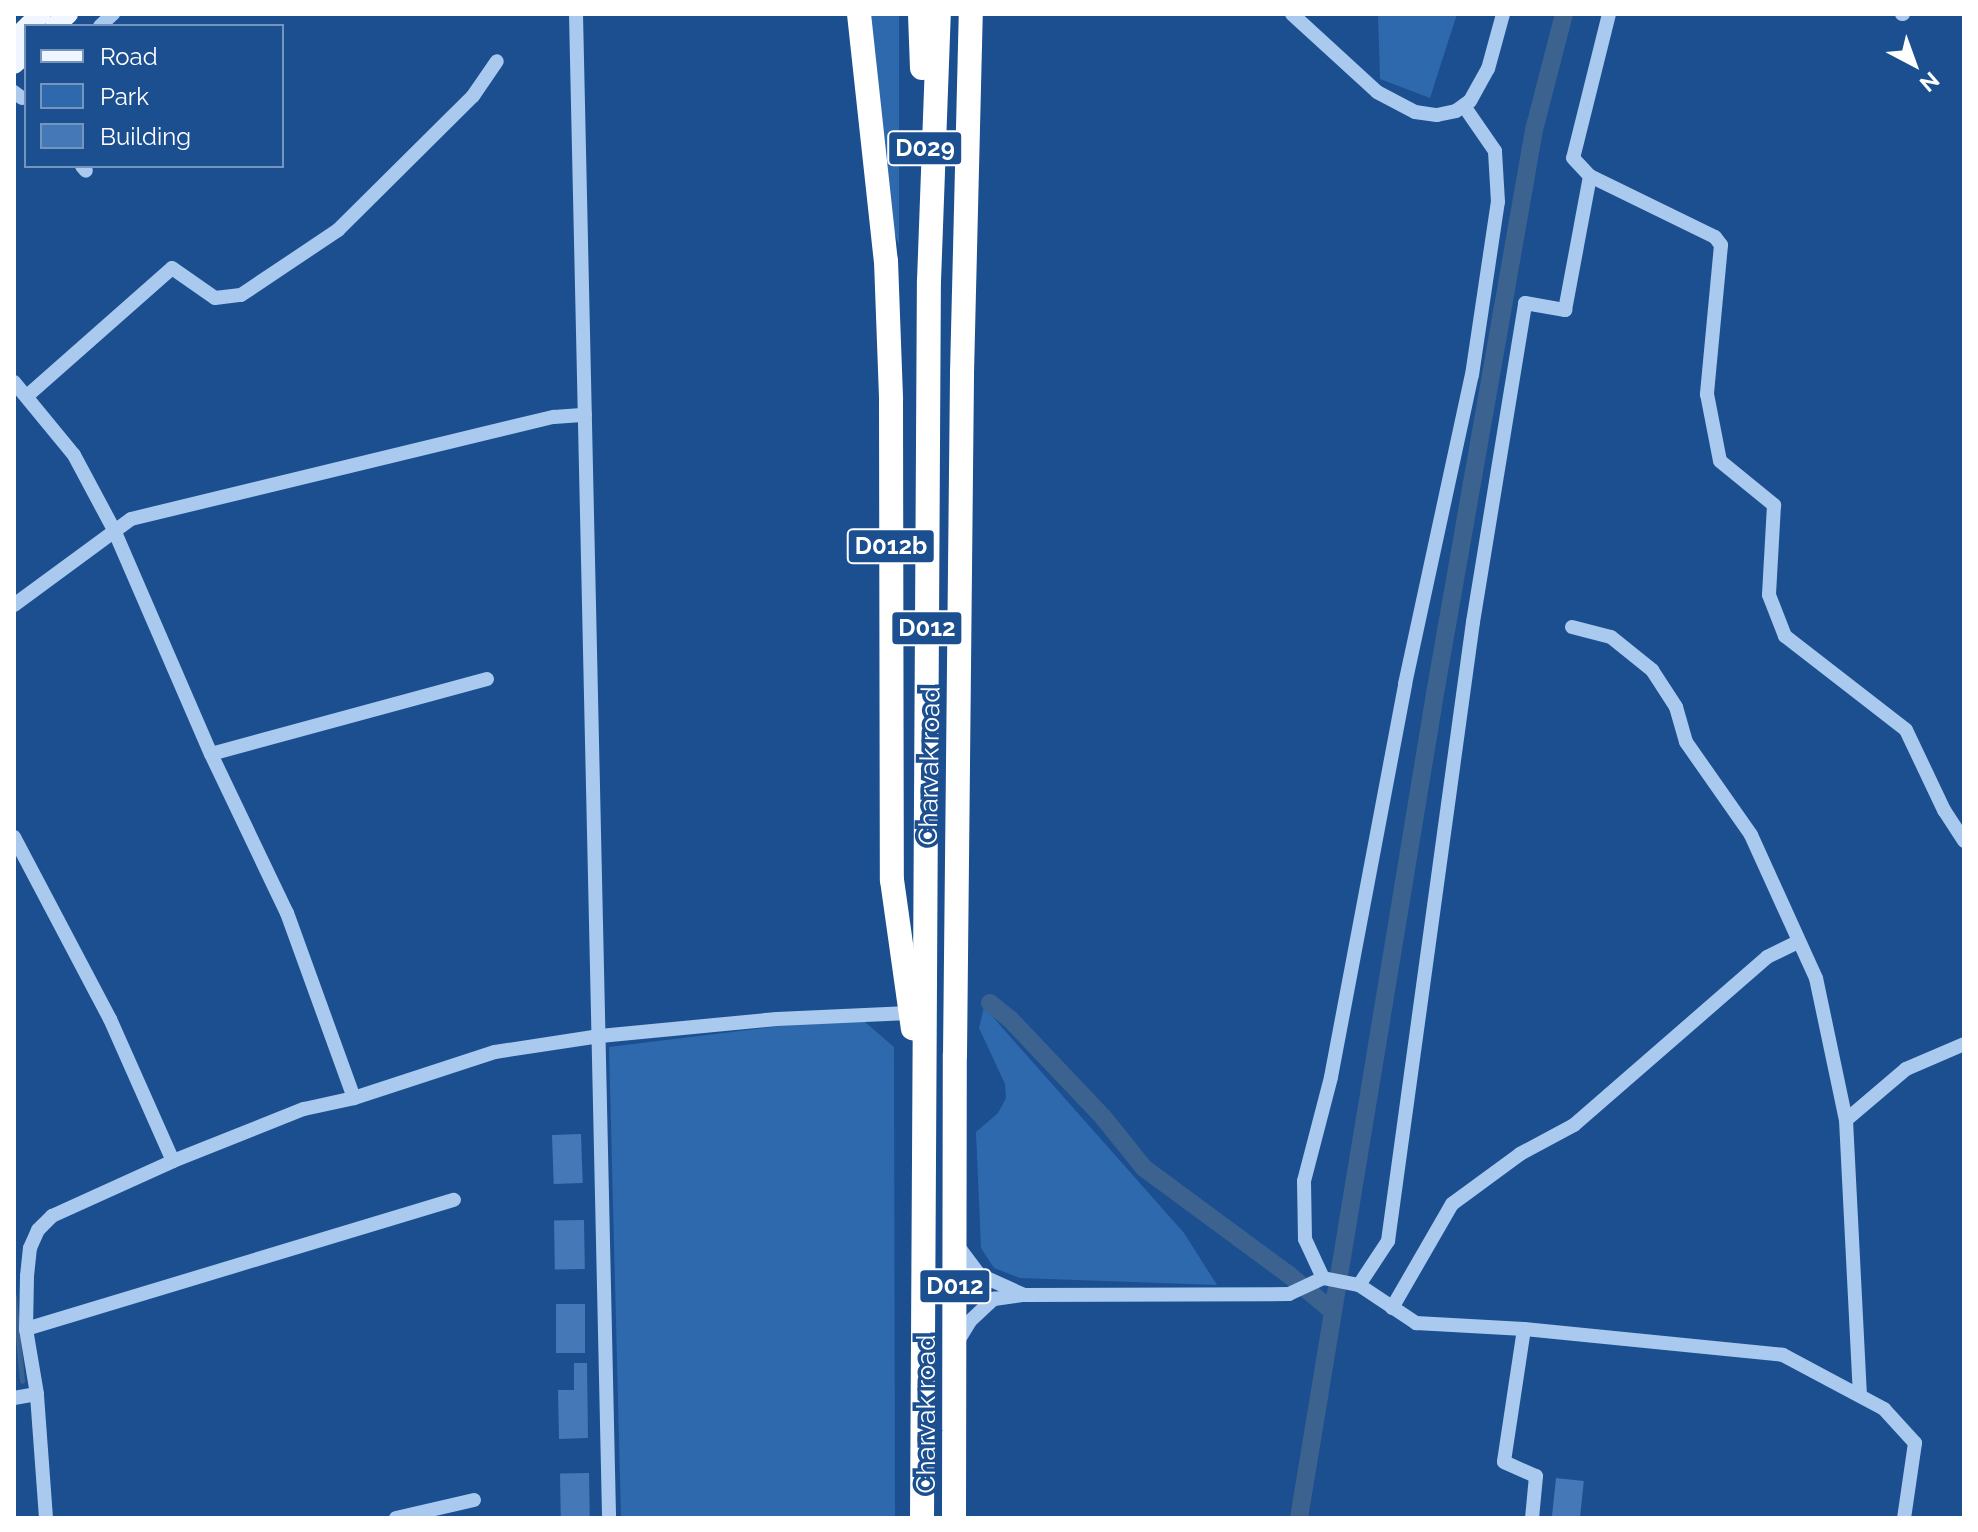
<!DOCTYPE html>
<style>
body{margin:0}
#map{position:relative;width:1978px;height:1532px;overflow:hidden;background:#1b4f8f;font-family:Raleway,sans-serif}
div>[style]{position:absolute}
.green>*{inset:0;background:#2e69ad}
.stream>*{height:5px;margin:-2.5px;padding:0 2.5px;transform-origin:2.5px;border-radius:2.5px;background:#3c6290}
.canal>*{height:18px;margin:-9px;padding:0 9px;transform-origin:9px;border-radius:9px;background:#3c6290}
.building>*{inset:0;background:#4478b7;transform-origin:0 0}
.minor>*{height:14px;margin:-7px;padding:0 7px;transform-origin:7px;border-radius:7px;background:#a9c9ee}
.major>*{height:20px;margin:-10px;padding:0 10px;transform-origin:10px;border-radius:10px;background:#f0f6ff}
.highway>*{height:24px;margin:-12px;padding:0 12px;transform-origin:12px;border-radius:12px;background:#fff}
span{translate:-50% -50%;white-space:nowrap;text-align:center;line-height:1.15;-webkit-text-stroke:7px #1b4f8f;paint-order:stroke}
.shield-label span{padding:2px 6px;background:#1b4f8f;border:2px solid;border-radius:6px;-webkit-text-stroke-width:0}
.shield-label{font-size:24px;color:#fff;font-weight:700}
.street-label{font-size:26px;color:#fff}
.frame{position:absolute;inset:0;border:16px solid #fff;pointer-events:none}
.legend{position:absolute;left:24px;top:24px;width:260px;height:144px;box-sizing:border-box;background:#1b4f8f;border:2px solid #7695bc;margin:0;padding:10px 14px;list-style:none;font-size:24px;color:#fff}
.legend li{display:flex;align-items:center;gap:16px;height:40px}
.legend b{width:40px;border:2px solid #7695bc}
.north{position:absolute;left:1874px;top:24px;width:80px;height:80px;-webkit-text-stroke:6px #1b4f8f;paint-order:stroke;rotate:139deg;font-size:22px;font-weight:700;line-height:32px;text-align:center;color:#fff}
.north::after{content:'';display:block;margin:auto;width:28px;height:36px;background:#fff;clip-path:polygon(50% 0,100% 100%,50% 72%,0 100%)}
</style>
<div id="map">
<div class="green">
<div style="clip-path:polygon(867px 14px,899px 14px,899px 245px,894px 232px)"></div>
<div style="clip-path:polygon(1378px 14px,1457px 14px,1430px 98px,1380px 79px)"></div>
<div style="clip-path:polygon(984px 1007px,1184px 1233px,1217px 1285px,1020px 1278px,994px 1268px,981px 1248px,976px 1132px,998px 1113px,1006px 1098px,1005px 1084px,979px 1028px)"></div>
<div style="clip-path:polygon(829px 1020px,865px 1022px,894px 1047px,895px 1518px,621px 1518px,609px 1047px)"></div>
</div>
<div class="stream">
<div style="left:14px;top:1296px;width:85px;rotate:84.6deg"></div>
</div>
<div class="canal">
<div style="left:990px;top:1003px;width:26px;rotate:39deg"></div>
<div style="left:1010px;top:1019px;width:135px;rotate:46.5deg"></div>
<div style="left:1103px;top:1117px;width:65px;rotate:51.2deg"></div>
<div style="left:1144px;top:1168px;width:179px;rotate:36.4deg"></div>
<div style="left:1288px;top:1274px;width:56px;rotate:39.9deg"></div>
<div style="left:1299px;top:1518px;width:841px;rotate:-80.63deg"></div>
<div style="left:1436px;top:688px;width:567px;rotate:-80.04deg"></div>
<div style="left:1534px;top:130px;width:120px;rotate:-75.5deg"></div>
</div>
<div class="building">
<div style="left:581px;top:1134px;width:49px;height:29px;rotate:88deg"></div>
<div style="left:584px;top:1220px;width:49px;height:30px;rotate:89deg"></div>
<div style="left:556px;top:1304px;width:29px;height:49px"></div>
<div style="clip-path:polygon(574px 1363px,587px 1363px,588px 1438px,559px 1439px,558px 1390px,574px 1390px)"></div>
<div style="left:589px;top:1473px;width:45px;height:29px;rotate:89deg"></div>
<div style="left:1556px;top:1478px;width:28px;height:40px;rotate:6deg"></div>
</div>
<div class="minor">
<div style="left:576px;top:14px;width:1504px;rotate:88.74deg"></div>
<div style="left:1292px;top:14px;width:115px;rotate:42.5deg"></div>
<div style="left:1377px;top:92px;width:43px;rotate:27.8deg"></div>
<div style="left:1415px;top:112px;width:22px;rotate:8deg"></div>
<div style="left:1437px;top:115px;width:19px;rotate:-12deg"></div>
<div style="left:1456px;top:111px;width:17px;rotate:-36deg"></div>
<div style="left:1470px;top:101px;width:37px;rotate:-61deg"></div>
<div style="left:1488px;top:69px;width:57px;rotate:-74.7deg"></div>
<div style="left:1609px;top:14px;width:148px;rotate:104deg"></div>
<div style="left:1573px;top:158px;width:25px;rotate:47deg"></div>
<div style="left:1590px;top:176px;width:139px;rotate:26deg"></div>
<div style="left:1715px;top:237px;width:10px;rotate:53deg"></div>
<div style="left:1721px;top:245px;width:150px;rotate:95.4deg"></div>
<div style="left:1707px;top:394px;width:68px;rotate:79deg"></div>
<div style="left:1720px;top:461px;width:70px;rotate:39.2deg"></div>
<div style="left:1774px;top:505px;width:90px;rotate:93.2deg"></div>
<div style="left:1769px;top:595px;width:44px;rotate:68.7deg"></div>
<div style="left:1785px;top:636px;width:153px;rotate:37.8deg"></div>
<div style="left:1906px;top:730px;width:89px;rotate:64.6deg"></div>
<div style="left:1944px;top:810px;width:37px;rotate:57deg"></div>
<div style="left:1902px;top:14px;width:1px"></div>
<div style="left:100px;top:26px;width:18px;rotate:-43deg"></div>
<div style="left:14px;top:92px;width:10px;rotate:37deg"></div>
<div style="left:82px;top:166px;width:6px;rotate:51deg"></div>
<div style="left:14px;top:382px;width:94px;rotate:50.6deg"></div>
<div style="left:74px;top:455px;width:85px;rotate:61.9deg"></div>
<div style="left:114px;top:530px;width:244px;rotate:66.6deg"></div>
<div style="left:211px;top:754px;width:176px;rotate:64.5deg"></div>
<div style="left:287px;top:913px;width:197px;rotate:70.1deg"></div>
<div style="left:27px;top:396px;width:193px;rotate:-41.4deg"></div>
<div style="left:172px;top:268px;width:52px;rotate:34.9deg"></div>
<div style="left:215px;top:298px;width:26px;rotate:-7deg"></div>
<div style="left:241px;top:295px;width:117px;rotate:-33.8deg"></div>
<div style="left:338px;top:230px;width:190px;rotate:-44.8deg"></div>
<div style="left:473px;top:96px;width:42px;rotate:-55.6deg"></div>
<div style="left:14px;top:605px;width:145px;rotate:-36.3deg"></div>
<div style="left:131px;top:519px;width:435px;rotate:-13.6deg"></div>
<div style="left:554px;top:417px;width:31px;rotate:-4deg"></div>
<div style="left:1572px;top:627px;width:40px;rotate:14.4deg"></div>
<div style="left:1611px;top:637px;width:53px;rotate:38.8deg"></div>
<div style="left:1652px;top:670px;width:44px;rotate:57deg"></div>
<div style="left:1676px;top:707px;width:36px;rotate:74deg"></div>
<div style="left:1686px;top:742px;width:113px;rotate:55deg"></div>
<div style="left:1751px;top:835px;width:157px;rotate:65.6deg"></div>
<div style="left:1816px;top:978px;width:145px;rotate:78.1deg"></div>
<div style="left:1846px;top:1120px;width:276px;rotate:87.1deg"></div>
<div style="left:211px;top:754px;width:286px;rotate:-15.2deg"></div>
<div style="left:14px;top:837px;width:206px;rotate:62.2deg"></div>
<div style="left:110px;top:1019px;width:155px;rotate:66.1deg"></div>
<div style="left:1846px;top:1120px;width:79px;rotate:-40.4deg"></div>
<div style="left:1906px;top:1069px;width:63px;rotate:-23.3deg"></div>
<div style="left:957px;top:1245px;width:38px;rotate:53deg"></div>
<div style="left:980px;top:1275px;width:48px;rotate:24.4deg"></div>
<div style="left:1323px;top:1278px;width:43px;rotate:-114.8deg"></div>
<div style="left:1305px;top:1239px;width:58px;rotate:-91deg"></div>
<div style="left:1304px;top:1181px;width:107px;rotate:-75.4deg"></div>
<div style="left:1331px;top:1077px;width:400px;rotate:-79.3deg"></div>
<div style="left:1405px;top:684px;width:316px;rotate:-77.8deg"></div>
<div style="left:1472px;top:375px;width:175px;rotate:-81.5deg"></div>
<div style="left:1498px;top:202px;width:51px;rotate:-93.4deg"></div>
<div style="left:1495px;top:151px;width:55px;rotate:-124.6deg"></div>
<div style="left:1359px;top:1285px;width:53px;rotate:-56.6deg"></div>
<div style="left:1388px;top:1241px;width:625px;rotate:-82.18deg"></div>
<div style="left:1473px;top:622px;width:323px;rotate:-80.7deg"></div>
<div style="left:1525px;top:303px;width:41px;rotate:9.9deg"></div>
<div style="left:1565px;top:310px;width:136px;rotate:-79.4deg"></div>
<div style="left:1392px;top:1308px;width:120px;rotate:-60deg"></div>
<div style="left:1452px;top:1204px;width:84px;rotate:-36.3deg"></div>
<div style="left:1520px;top:1154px;width:61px;rotate:-28.2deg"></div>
<div style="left:1574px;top:1125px;width:256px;rotate:-41deg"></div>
<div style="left:1767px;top:957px;width:34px;rotate:-26deg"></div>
<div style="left:26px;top:1329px;width:447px;rotate:-16.8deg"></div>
<div style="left:1524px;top:1329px;width:134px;rotate:98.6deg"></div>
<div style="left:1504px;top:1462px;width:35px;rotate:24deg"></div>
<div style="left:1536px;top:1476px;width:42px;rotate:95.4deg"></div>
<div style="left:958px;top:1341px;width:23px;rotate:-59deg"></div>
<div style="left:970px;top:1321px;width:33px;rotate:-43deg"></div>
<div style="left:994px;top:1299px;width:30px;rotate:-8deg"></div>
<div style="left:1024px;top:1295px;width:265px;rotate:-0.2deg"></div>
<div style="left:1289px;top:1294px;width:38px;rotate:-25deg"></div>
<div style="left:1323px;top:1278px;width:37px;rotate:11deg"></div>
<div style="left:1359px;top:1285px;width:69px;rotate:33.7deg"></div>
<div style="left:1416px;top:1323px;width:108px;rotate:3.2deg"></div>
<div style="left:1524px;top:1329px;width:260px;rotate:5.7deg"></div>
<div style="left:1783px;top:1355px;width:115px;rotate:28.1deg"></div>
<div style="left:1884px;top:1409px;width:46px;rotate:47.6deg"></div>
<div style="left:1915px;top:1443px;width:76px;rotate:98.3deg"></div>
<div style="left:14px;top:1398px;width:23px;rotate:-10deg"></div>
<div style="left:46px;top:1518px;width:124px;rotate:-94.2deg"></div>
<div style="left:37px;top:1394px;width:66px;rotate:-99.6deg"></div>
<div style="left:26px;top:1329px;width:53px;rotate:-88.9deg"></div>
<div style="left:27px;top:1276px;width:28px;rotate:-84deg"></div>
<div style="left:30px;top:1248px;width:20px;rotate:-66deg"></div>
<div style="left:38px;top:1230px;width:20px;rotate:-45deg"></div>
<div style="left:52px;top:1216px;width:133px;rotate:-24.4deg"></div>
<div style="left:173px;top:1161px;width:141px;rotate:-21.7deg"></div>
<div style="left:304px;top:1109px;width:51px;rotate:-12.4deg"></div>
<div style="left:354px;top:1098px;width:148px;rotate:-18.1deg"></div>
<div style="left:495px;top:1052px;width:106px;rotate:-8.7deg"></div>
<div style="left:600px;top:1036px;width:178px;rotate:-5.5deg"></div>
<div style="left:777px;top:1019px;width:132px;rotate:-2.6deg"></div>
<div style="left:396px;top:1518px;width:80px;rotate:-13deg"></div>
</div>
<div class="major">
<div style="left:28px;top:26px;width:18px;rotate:-43deg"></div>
<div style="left:55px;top:26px;width:18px;rotate:-43deg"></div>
<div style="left:14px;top:40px;width:17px;rotate:-45deg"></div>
<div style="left:14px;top:64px;width:16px;rotate:-43deg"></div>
</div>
<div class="highway">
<div style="left:859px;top:14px;width:248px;rotate:83.8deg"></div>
<div style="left:886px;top:261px;width:139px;rotate:87.9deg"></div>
<div style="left:891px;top:400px;width:480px;rotate:89.9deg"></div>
<div style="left:892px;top:880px;width:150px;rotate:82deg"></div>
<div style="left:920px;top:14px;width:54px;rotate:87.9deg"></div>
<div style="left:922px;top:1518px;width:1237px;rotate:-89.68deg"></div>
<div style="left:929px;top:281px;width:267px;rotate:-87.9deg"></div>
<div style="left:954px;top:1518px;width:463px;rotate:-89.9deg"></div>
<div style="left:955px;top:1055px;width:682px;rotate:-89.41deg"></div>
<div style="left:962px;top:373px;width:359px;rotate:-88.6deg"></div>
</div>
<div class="shield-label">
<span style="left:925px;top:148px">D029</span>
<span style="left:891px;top:546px">D012b</span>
<span style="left:927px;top:628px">D012</span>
<span style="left:955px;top:1286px">D012</span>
</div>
<div class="street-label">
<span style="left:930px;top:766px;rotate:-89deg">Charvak road</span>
<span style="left:927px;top:1414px;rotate:-90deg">Charvak road</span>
</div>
<div class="frame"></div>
<ul class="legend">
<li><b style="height:10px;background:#f0f6ff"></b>Road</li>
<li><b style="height:22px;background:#2e69ad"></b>Park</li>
<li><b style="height:22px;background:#4478b7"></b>Building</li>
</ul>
<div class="north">N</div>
</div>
